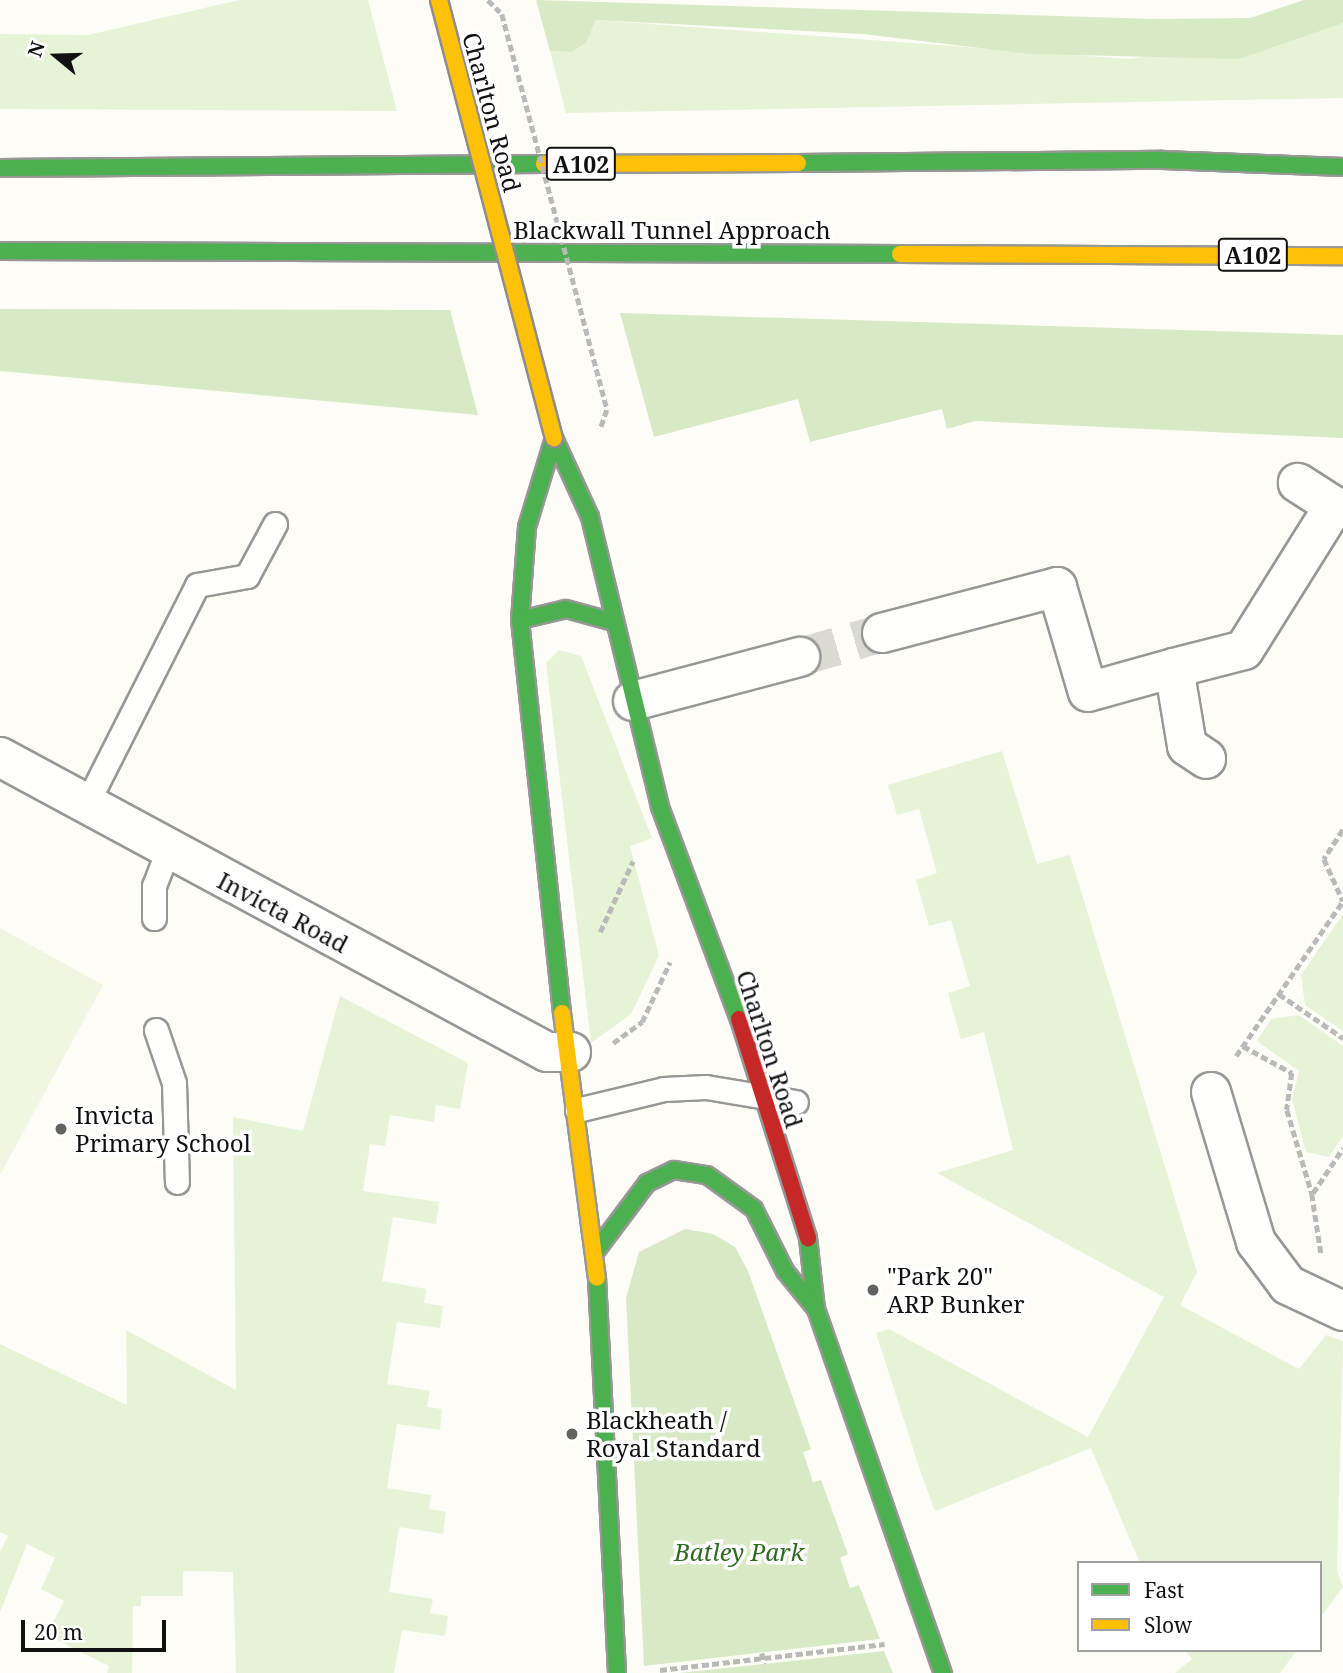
<!DOCTYPE html>
<style>
body{margin:0}
#map{position:relative;width:1343px;height:1673px;overflow:hidden;background:#fdfcf7;font-family:"Noto Serif",serif}
div>[style]{position:absolute}
.green>*{inset:0;background:#e7f3d7}
.forest>*{inset:0;background:#d8eac5}
.pitch>*{inset:0;background:#f0f6e1}
.street-tunnel>*{height:38px;margin-top:-19px;transform-origin:0;background:repeating-linear-gradient(90deg,#dad9d4 0 38px,transparent 0 57px)}
.path>*{height:4.5px;margin-top:-2.25px;transform-origin:0;background:repeating-linear-gradient(90deg,#b9b9b8 0 7px,transparent 0 10.5px)}
.roads{filter:drop-shadow(2px 0 #979795) drop-shadow(-2px 0 #979795) drop-shadow(0 2px #979795) drop-shadow(0 -2px #979795)}
.lane>*{height:23px;margin:-11.5px;padding:0 11.5px;transform-origin:11.5px;border-radius:11.5px;background:#fffffe}
.street>*{height:38px;margin:-19px;padding:0 19px;transform-origin:19px;border-radius:19px;background:#fffffe}
.fast>*{height:16px;margin:-8px;padding:0 8px;transform-origin:8px;border-radius:8px;background:#4caf50}
.slow>*{height:16px;margin:-8px;padding:0 8px;transform-origin:8px;border-radius:8px;background:#ffc107}
.jam>*{height:16px;margin:-8px;padding:0 8px;transform-origin:8px;border-radius:8px;background:#c62828}
.path-bridge>*{height:4.5px;margin-top:-2.25px;transform-origin:0;background:repeating-linear-gradient(90deg,#b9b9b8 0 7px,transparent 0 10.5px)}
.bridges{filter:drop-shadow(2px 0 #8e8d8b) drop-shadow(-2px 0 #8e8d8b) drop-shadow(0 2px #8e8d8b) drop-shadow(0 -2px #8e8d8b)}
.slow-bridge>*{height:16px;margin:-8px;padding:0 8px;transform-origin:8px;border-radius:8px;background:#ffc107}
.dots>*{width:19px;height:19px;translate:-50% -50%;box-sizing:border-box;border:4px solid #fff;border-radius:50%}
span{translate:-50% -50%;white-space:nowrap;text-align:center;line-height:1.15;-webkit-text-stroke:7px #fff;paint-order:stroke}
.shield-label span{padding:2px 5px;background:#fff;border:2px solid;border-radius:5px;-webkit-text-stroke-width:0}
.shield-label{font-size:23px;color:#111;font-weight:700}
.street-label{font-size:24px;color:#111}
.poi-label{font-size:24px;color:#111}
.left{translate:0 -50%;text-align:left}
.park-label{font-size:24px;color:#2f6b1f;font-style:italic}
.legend{position:absolute;left:1077px;top:1561px;width:245px;height:91px;box-sizing:border-box;background:#fff;border:2px solid #a0a0a0;margin:0;padding:9px 12px;list-style:none;font-size:21px;color:#111}
.legend li{display:flex;align-items:center;gap:14px;height:35px}
.legend b{width:35px;border:2px solid #a0a0a0}
.north{position:absolute;left:21px;top:21px;width:70px;height:70px;-webkit-text-stroke:5px #fff;paint-order:stroke;rotate:289deg;font-size:19px;font-weight:700;line-height:28px;text-align:center;color:#111}
.north::after{content:'';display:block;margin:auto;width:24px;height:32px;background:#111;clip-path:polygon(50% 0,100% 100%,50% 72%,0 100%)}
.scale{position:absolute;left:21px;top:1620px;width:145px;height:32px;box-sizing:border-box;border:4px solid #111;border-top:0;padding-left:9px;font-size:21px;line-height:24px;white-space:nowrap;color:#111;-webkit-text-stroke:5px #fff;paint-order:stroke}
</style>
<div id="map">
<div class="green">
<div style="clip-path:polygon(239px 0,368px 0,397px 111px,0 109px,0 34px,88px 35px)"></div>
<div style="clip-path:polygon(596px 20px,1130px 59px,1343px 23px,1343px 98px,566px 113px,550px 51px,572px 52px,586px 43px)"></div>
<div style="clip-path:polygon(559px 650px,581px 656px,652px 838px,630px 846px,659px 956px,631px 1014px,591px 1043px,546px 663px)"></div>
<div style="clip-path:polygon(1002px 751px,1037px 864px,1070px 855px,1197px 1272px,1180px 1305px,1299px 1369px,1326px 1335px,1343px 1341px,1337px 1571px,1343px 1587px,1320px 1618px,1320px 1563px,1140px 1563px,1091px 1448px,935px 1511px,921px 1473px,876px 1333px,889px 1329px,1088px 1437px,1164px 1297px,937px 1173px,1013px 1150px,984px 1032px,961px 1039px,948px 993px,970px 986px,951px 920px,929px 926px,921px 898px,916px 880px,937px 873px,919px 809px,897px 815px,888px 785px)"></div>
<div style="clip-path:polygon(1343px 914px,1343px 1031px,1305px 1005px,1301px 975px)"></div>
<div style="clip-path:polygon(340px 996px,468px 1063px,460px 1109px,436px 1105px,434px 1122px,390px 1115px,385px 1146px,370px 1144px,363px 1191px,439px 1202px,436px 1224px,393px 1217px,382px 1281px,426px 1289px,424px 1303px,443px 1306px,440px 1328px,397px 1322px,387px 1384px,430px 1391px,427px 1407px,442px 1409px,440px 1430px,397px 1424px,387px 1488px,431px 1495px,429px 1509px,446px 1512px,443px 1534px,399px 1527px,389px 1592px,433px 1599px,430px 1613px,448px 1616px,445px 1636px,402px 1630px,394px 1673px,236px 1673px,233px 1572px,183px 1571px,183px 1596px,141px 1596px,141px 1606px,133px 1606px,132px 1673px,107px 1673px,109px 1666px,47px 1635px,64px 1601px,41px 1589px,55px 1558px,27px 1544px,0 1612px,0 1552px,8px 1536px,0 1532px,0 1344px,127px 1405px,126px 1330px,236px 1390px,233px 1117px,303px 1131px)"></div>
<div style="clip-path:polygon(1299px 1015px,1343px 1046px,1343px 1136px,1329px 1157px,1306px 1152px,1292px 1100px,1299px 1071px,1257px 1041px,1271px 1019px)"></div>
<div style="clip-path:polygon(1185px 1650px,1297px 1650px,1280px 1673px,1175px 1673px,1192px 1659px)"></div>
</div>
<div class="forest">
<div style="clip-path:polygon(536px 0,1155px 19px,1250px 18px,1304px 0,1343px 0,1343px 23px,1239px 59px,1031px 54px,863px 34px,596px 20px,586px 43px,572px 52px,550px 51px)"></div>
<div style="clip-path:polygon(0 309px,450px 310px,478px 415px,0 371px)"></div>
<div style="clip-path:polygon(620px 313px,1343px 335px,1343px 438px,975px 421px,947px 429px,942px 409px,810px 442px,798px 399px,654px 437px)"></div>
<div style="clip-path:polygon(685px 1229px,713px 1234px,735px 1247px,748px 1271px,811px 1449px,803px 1452px,813px 1482px,821px 1480px,848px 1554px,840px 1558px,850px 1588px,859px 1585px,880px 1639px,644px 1666px,626px 1298px,639px 1252px)"></div>
<div style="clip-path:polygon(884px 1651px,893px 1673px,679px 1673px,764px 1664px)"></div>
</div>
<div class="pitch">
<div style="clip-path:polygon(0 928px,103px 985px,0 1175px)"></div>
</div>
<div class="street-tunnel">
<div style="left:800px;top:657px;width:85px;rotate:-16.3deg"></div>
</div>
<div class="path">
<div style="left:1343px;top:830px;width:35px;rotate:123deg"></div>
<div style="left:1324px;top:859px;width:46px;rotate:65.7deg"></div>
<div style="left:600px;top:932px;width:78px;rotate:-65.1deg"></div>
<div style="left:1279px;top:994px;width:78px;rotate:34.5deg"></div>
<div style="left:613px;top:1043px;width:36px;rotate:-36deg"></div>
<div style="left:642px;top:1022px;width:66px;rotate:-65deg"></div>
<div style="left:1243px;top:1046px;width:56px;rotate:28.9deg"></div>
<div style="left:1292px;top:1073px;width:37px;rotate:98deg"></div>
<div style="left:1287px;top:1110px;width:88px;rotate:73.4deg"></div>
<div style="left:1312px;top:1194px;width:60px;rotate:81.3deg"></div>
<div style="left:1236px;top:1056px;width:188px;rotate:-55.4deg"></div>
<div style="left:1313px;top:1193px;width:54px;rotate:-56.3deg"></div>
<div style="left:762px;top:1653px;width:11px;rotate:80deg"></div>
<div style="left:660px;top:1670px;width:226px;rotate:-6.6deg"></div>
</div>
<div class="roads">
<div class="lane">
<div style="left:86px;top:805px;width:246px;rotate:-63.2deg"></div>
<div style="left:197px;top:585px;width:51px;rotate:-10.2deg"></div>
<div style="left:247px;top:576px;width:59px;rotate:-61.7deg"></div>
<div style="left:154px;top:918px;width:32px;rotate:-90deg"></div>
<div style="left:154px;top:886px;width:39px;rotate:-69deg"></div>
<div style="left:156px;top:1030px;width:56px;rotate:71.2deg"></div>
<div style="left:174px;top:1083px;width:99px;rotate:88.3deg"></div>
<div style="left:577px;top:1110px;width:89px;rotate:-13.6deg"></div>
<div style="left:664px;top:1089px;width:42px;rotate:-2.7deg"></div>
<div style="left:706px;top:1087px;width:91px;rotate:9.5deg"></div>
</div>
<div class="street">
<div style="left:882px;top:633px;width:181px;rotate:-14.7deg"></div>
<div style="left:1057px;top:587px;width:109px;rotate:73.6deg"></div>
<div style="left:1088px;top:692px;width:89px;rotate:-15.6deg"></div>
<div style="left:1174px;top:668px;width:79px;rotate:80.5deg"></div>
<div style="left:1187px;top:746px;width:23px;rotate:34deg"></div>
<div style="left:1174px;top:668px;width:72px;rotate:-14.4deg"></div>
<div style="left:1244px;top:650px;width:170px;rotate:-58deg"></div>
<div style="left:1334px;top:506px;width:43px;rotate:-147.4deg"></div>
<div style="left:633px;top:701px;width:173px;rotate:-14.8deg"></div>
<div style="left:0;top:757px;width:621px;rotate:28.34deg"></div>
<div style="left:547px;top:1052px;width:24px"></div>
<div style="left:1211px;top:1092px;width:157px;rotate:73.3deg"></div>
<div style="left:1256px;top:1242px;width:54px;rotate:53.3deg"></div>
<div style="left:1288px;top:1285px;width:61px;rotate:25.3deg"></div>
</div>
<div class="fast">
<div style="left:798px;top:163px;width:365px;rotate:-0.5deg"></div>
<div style="left:1163px;top:160px;width:180px;rotate:2.2deg"></div>
<div style="left:0;top:168px;width:544px;rotate:-0.42deg"></div>
<div style="left:0;top:251px;width:900px;rotate:0.19deg"></div>
<div style="left:554px;top:438px;width:87px;rotate:65.5deg"></div>
<div style="left:590px;top:517px;width:298px;rotate:76.4deg"></div>
<div style="left:660px;top:807px;width:226px;rotate:69.6deg"></div>
<div style="left:554px;top:438px;width:93px;rotate:106.9deg"></div>
<div style="left:527px;top:527px;width:93px;rotate:94.3deg"></div>
<div style="left:520px;top:620px;width:395px;rotate:83.9deg"></div>
<div style="left:520px;top:620px;width:47px;rotate:-13.4deg"></div>
<div style="left:566px;top:609px;width:50px;rotate:15.2deg"></div>
<div style="left:808px;top:1238px;width:71px;rotate:83.6deg"></div>
<div style="left:816px;top:1309px;width:386px;rotate:70.8deg"></div>
<div style="left:596px;top:1251px;width:85px;rotate:-53.1deg"></div>
<div style="left:647px;top:1183px;width:30px;rotate:-26deg"></div>
<div style="left:674px;top:1170px;width:33px;rotate:9deg"></div>
<div style="left:707px;top:1175px;width:58px;rotate:35.9deg"></div>
<div style="left:754px;top:1209px;width:69px;rotate:63.4deg"></div>
<div style="left:785px;top:1271px;width:49px;rotate:50.8deg"></div>
<div style="left:597px;top:1278px;width:396px;rotate:87.1deg"></div>
</div>
<div class="slow">
<div style="left:544px;top:164px;width:254px;rotate:-0.2deg"></div>
<div style="left:900px;top:254px;width:443px;rotate:0.3deg"></div>
<div style="left:562px;top:1013px;width:267px;rotate:82.5deg"></div>
</div>
<div class="jam">
<div style="left:739px;top:1019px;width:230px;rotate:72.5deg"></div>
</div>
</div>
<div class="path-bridge">
<div style="left:488px;top:0;width:20px;rotate:45deg"></div>
<div style="left:502px;top:14px;width:410px;rotate:75.1deg"></div>
<div style="left:607px;top:410px;width:21px;rotate:109deg"></div>
</div>
<div class="bridges">
<div class="slow-bridge">
<div style="left:439px;top:0;width:453px;rotate:75.3deg"></div>
</div>
</div>
<div class="dots">
<div style="left:61px;top:1129px;background:#646362"></div>
<div style="left:873px;top:1290px;background:#646362"></div>
<div style="left:572px;top:1434px;background:#646362"></div>
</div>
<div class="shield-label">
<span style="left:581px;top:164px">A102</span>
<span style="left:1253px;top:255px">A102</span>
</div>
<div class="street-label">
<span style="left:492px;top:112px;rotate:75deg">Charlton Road</span>
<span style="left:672px;top:230px">Blackwall Tunnel Approach</span>
<span style="left:283px;top:912px;rotate:28deg">Invicta Road</span>
<span style="left:770px;top:1049px;rotate:72deg">Charlton Road</span>
</div>
<div class="poi-label">
<span class="left" style="left:75px;top:1129px">Invicta<br>Primary School</span>
<span class="left" style="left:887px;top:1290px">"Park 20"<br>ARP Bunker</span>
<span class="left" style="left:586px;top:1434px">Blackheath /<br>Royal Standard</span>
</div>
<div class="park-label">
<span style="left:739px;top:1552px">Batley Park</span>
</div>
<ul class="legend">
<li><b style="height:9px;background:#4caf50"></b>Fast</li>
<li><b style="height:9px;background:#ffc107"></b>Slow</li>
</ul>
<div class="north">N</div>
<div class="scale">20 m</div>
</div>
